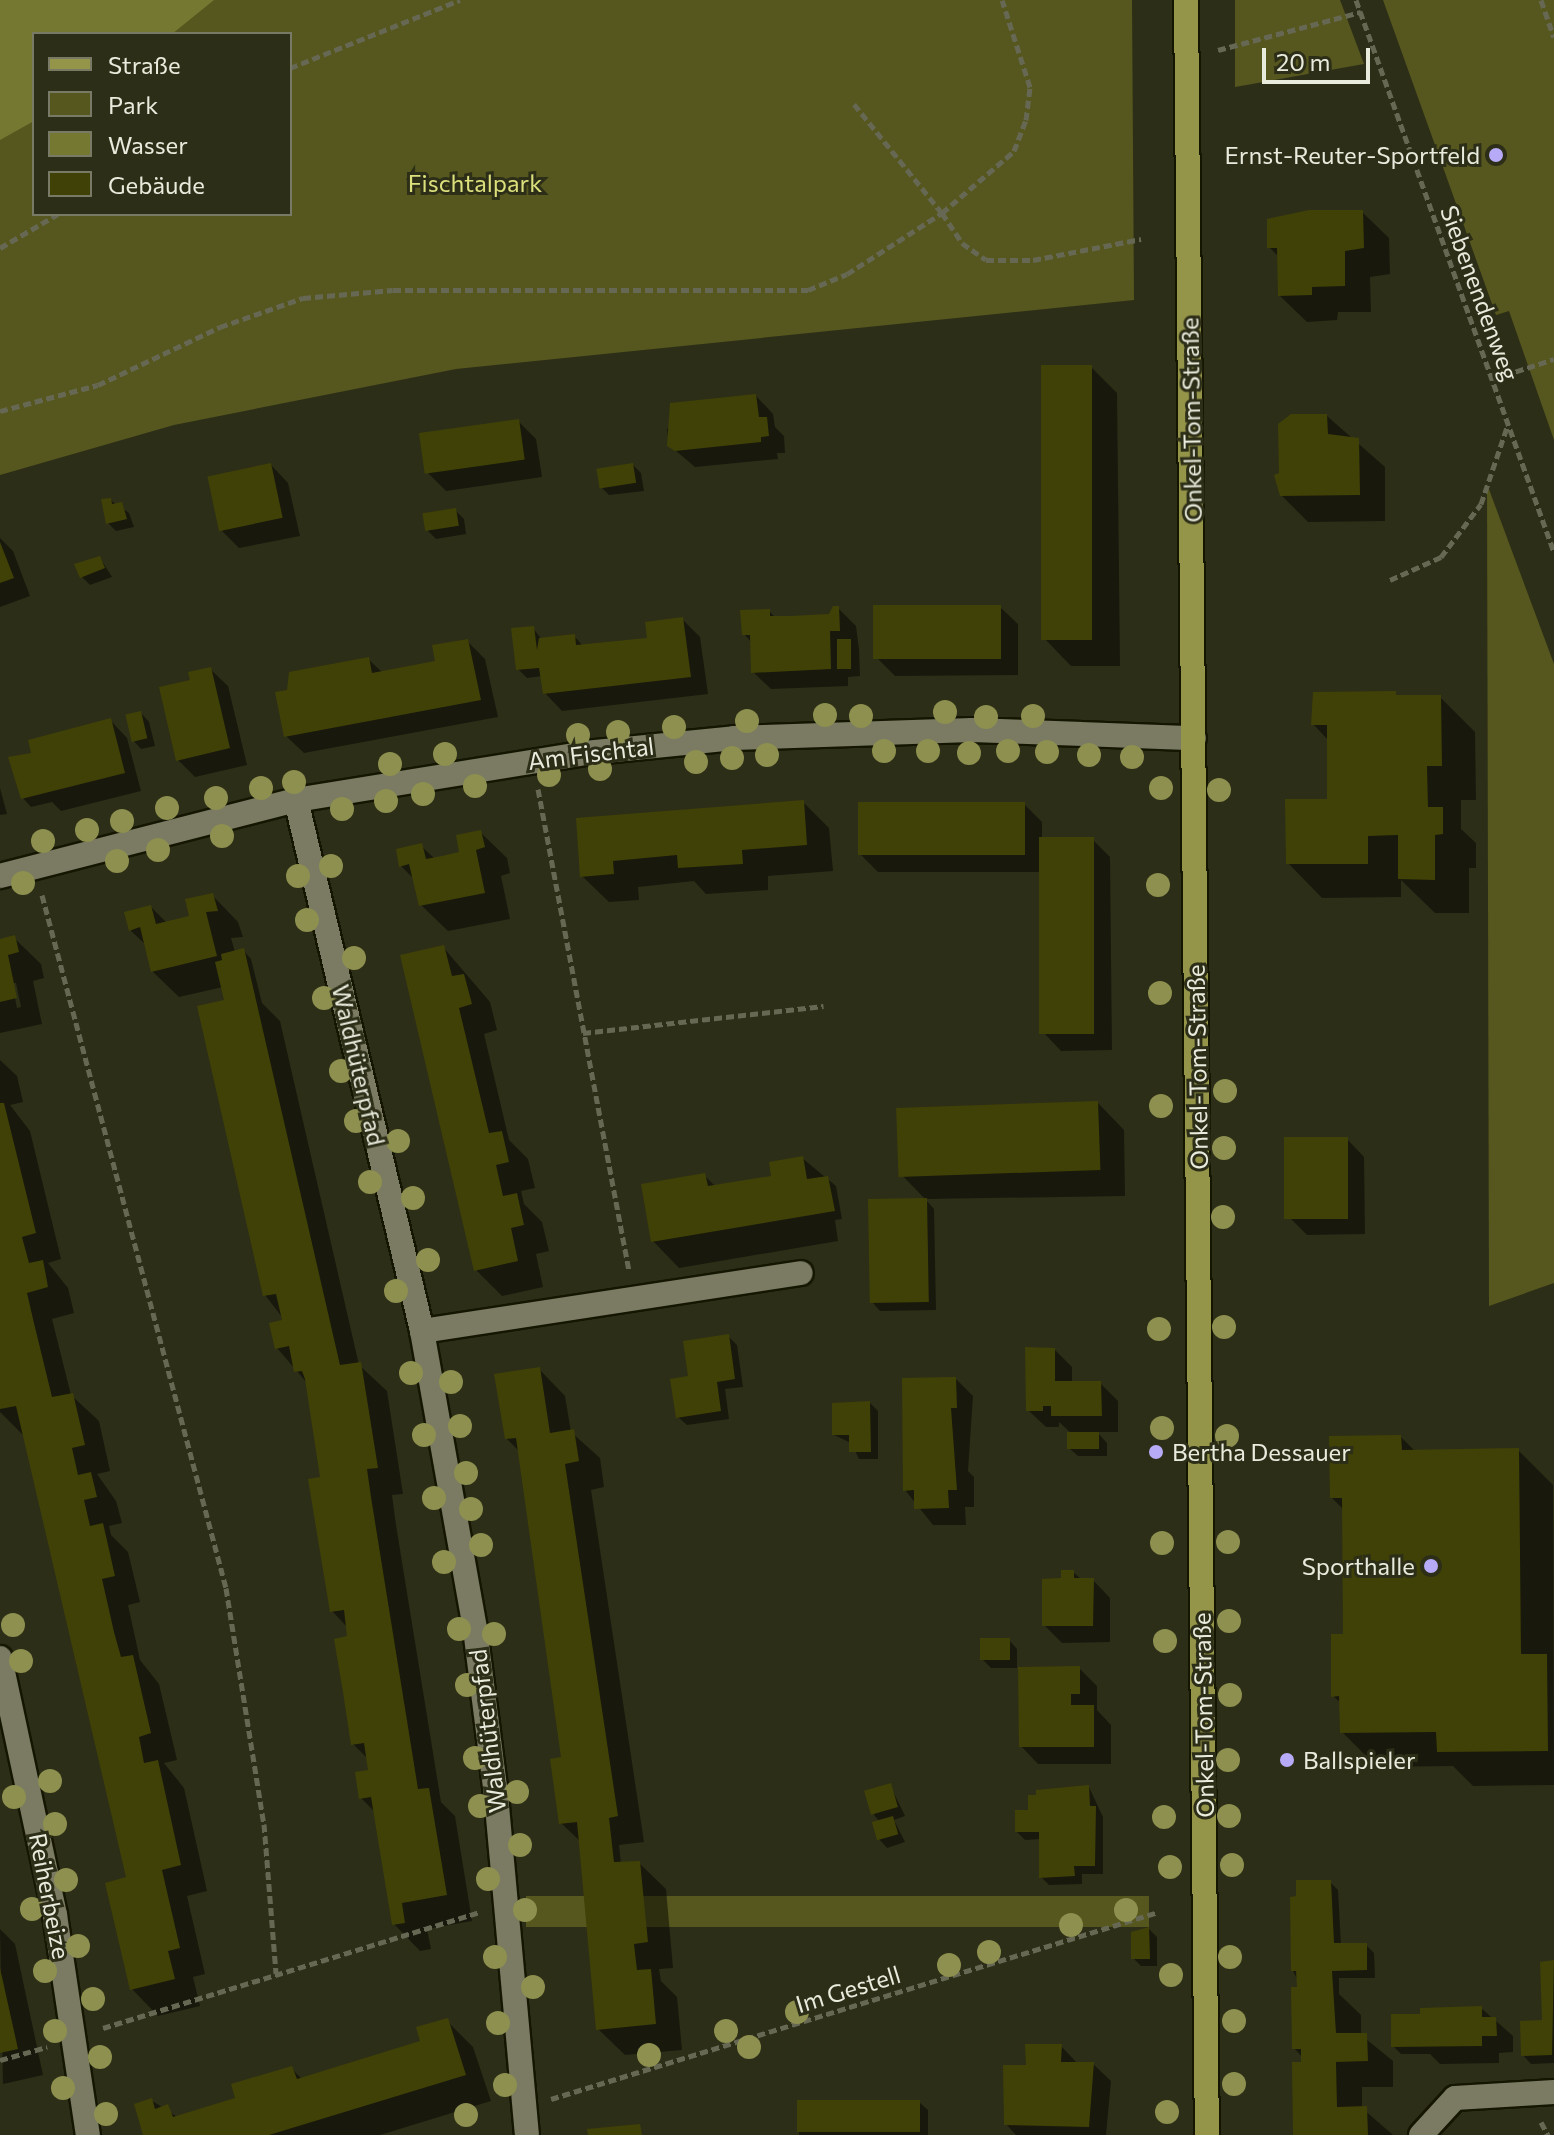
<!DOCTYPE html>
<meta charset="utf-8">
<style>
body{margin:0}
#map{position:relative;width:1554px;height:2135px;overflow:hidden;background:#2d2e17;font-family:Commissioner,sans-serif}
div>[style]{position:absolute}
.green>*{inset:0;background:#55571e;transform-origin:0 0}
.water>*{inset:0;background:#757831}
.shadow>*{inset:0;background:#0007}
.building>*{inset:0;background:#404107;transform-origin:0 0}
.path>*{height:5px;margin-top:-2.5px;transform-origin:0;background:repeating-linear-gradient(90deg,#676854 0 8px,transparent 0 12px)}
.roads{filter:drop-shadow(2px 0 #151602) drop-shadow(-2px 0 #151602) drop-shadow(0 2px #151602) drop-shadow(0 -2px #151602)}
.minor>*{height:24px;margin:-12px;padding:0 12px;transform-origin:12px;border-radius:12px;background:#7a7b62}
.major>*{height:24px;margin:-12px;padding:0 12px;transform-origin:12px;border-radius:12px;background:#949549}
.trees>*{width:24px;height:24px;margin:-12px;border-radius:50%;background:#8d904f}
.dots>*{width:22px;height:22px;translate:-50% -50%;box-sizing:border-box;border:4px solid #2d2e17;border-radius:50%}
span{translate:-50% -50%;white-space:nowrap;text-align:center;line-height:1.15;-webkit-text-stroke:6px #2d2e17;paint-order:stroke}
.poi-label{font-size:24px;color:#e9ebdd}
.right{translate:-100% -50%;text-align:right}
.left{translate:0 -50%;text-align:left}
.park-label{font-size:24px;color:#dce07c}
.street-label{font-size:24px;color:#e9ebdd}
.legend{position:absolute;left:32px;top:32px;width:260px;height:184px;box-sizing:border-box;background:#2d2e17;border:2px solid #787a66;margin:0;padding:10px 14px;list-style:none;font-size:24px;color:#e9ebdd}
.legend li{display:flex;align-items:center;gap:16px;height:40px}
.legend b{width:40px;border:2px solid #787a66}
.scale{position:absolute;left:1262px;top:48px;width:108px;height:36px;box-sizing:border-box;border:4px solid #e9ebdd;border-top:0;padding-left:10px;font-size:24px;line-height:28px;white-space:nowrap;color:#e9ebdd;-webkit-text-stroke:6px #2d2e17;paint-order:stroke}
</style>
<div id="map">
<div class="green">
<div style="clip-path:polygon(evenodd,0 0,1132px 0,1134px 300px,456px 369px,174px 425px,0 475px,0 0,34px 34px,290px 34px,290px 214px,34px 214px,34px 34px)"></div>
<div style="clip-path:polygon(1235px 0,1340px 0,1364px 64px,1235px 87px)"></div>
<div style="clip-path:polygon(1383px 0,1554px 0,1554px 440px,1509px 311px,1496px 315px)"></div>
<div style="clip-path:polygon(1487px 484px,1554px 664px,1554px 1283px,1489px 1306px)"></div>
<div style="left:1149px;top:1896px;width:31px;height:623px;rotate:90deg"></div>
</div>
<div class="water">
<div style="clip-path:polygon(0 0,214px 0,172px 34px,34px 34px,34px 121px,0 140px)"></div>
</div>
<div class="shadow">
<div style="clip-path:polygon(1362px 212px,1389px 238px,1390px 274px,1370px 277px,1371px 312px,1338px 312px,1337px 320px,1307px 322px,1280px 296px,1280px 258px,1269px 247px)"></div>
<div style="clip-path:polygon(1091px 367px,1117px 393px,1120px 666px,1071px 666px,1045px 639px)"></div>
<div style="clip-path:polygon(756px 396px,773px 414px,775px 427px,784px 436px,785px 453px,777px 453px,778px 459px,695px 467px,669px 445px,667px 429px)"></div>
<div style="clip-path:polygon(1327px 416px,1385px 467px,1385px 521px,1308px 522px,1281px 495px)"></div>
<div style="clip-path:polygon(518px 421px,536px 439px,542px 477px,446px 491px,428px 473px)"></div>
<div style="clip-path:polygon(271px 465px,288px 483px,300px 536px,239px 548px,222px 531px)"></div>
<div style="clip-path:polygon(633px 465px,641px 473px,644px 491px,609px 495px,601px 487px)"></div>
<div style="clip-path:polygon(110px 500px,129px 513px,134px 527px,116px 531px,108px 523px)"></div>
<div style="clip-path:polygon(456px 511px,464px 519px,466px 534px,436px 539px,428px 531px)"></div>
<div style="clip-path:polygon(0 538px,13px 551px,30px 596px,0 607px)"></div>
<div style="clip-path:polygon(100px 558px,112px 577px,90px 585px,81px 576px)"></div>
<div style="clip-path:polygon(1000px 607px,1018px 624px,1018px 675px,895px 676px,877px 658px)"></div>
<div style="clip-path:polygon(839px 609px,856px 626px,859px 649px,860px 676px,848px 677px,848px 686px,771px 689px,753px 672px,752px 643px,744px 634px,769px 611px,776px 618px,829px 616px)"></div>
<div style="clip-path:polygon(682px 619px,700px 637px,708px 694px,562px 711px,545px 693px,543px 676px,527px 678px,518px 669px,533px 628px,542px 640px,574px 636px,584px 647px,649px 639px)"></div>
<div style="clip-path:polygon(467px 641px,485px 659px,498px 717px,304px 753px,286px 736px,288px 692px,368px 659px,383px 673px,438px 663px)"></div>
<div style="clip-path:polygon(210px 669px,228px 686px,247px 765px,195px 777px,178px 760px,192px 682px)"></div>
<div style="clip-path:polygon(1440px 697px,1475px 732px,1476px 800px,1461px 800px,1461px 829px,1476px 843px,1476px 868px,1469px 868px,1469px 913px,1435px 913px,1401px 880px,1401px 897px,1322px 898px,1288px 863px,1329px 801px,1329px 741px,1313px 724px)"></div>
<div style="clip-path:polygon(141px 713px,149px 722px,155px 746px,141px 749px,133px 740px)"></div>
<div style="clip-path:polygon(110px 720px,127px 738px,141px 791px,61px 811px,52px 802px,31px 807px,23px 798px,30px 755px)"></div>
<div style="clip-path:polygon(0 788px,7px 814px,0 815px)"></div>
<div style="clip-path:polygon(803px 802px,829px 828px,833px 871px,768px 876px,768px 890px,706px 894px,694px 881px,638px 887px,639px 900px,609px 902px,582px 876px,578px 820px)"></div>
<div style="clip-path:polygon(1024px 804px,1042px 822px,1042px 840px,1093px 840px,1110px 857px,1112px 1050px,1061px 1051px,1044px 1033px,1042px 872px,878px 872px,860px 854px)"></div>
<div style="clip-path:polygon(480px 832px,507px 858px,510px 873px,501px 876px,510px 919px,448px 931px,421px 905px,415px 880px,401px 866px,421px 846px,435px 859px,462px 853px)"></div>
<div style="clip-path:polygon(212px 895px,238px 922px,243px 937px,231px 938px,235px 952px,243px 950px,251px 959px,262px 1003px,280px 1021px,359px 1365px,387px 1391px,403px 1494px,392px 1495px,396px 1525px,441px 1802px,455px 1816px,472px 1921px,427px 1929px,431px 1949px,420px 1951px,394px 1924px,375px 1812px,361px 1798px,371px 1771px,369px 1760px,353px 1744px,350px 1638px,348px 1628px,332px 1611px,322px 1478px,307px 1383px,277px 1348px,285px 1321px,265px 1295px,223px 987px,179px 997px,152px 971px,147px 946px,130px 930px,151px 907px,167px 923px,191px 918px)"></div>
<div style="clip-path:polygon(evenodd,14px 938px,41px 964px,44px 978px,33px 981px,42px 1024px,0 1033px,0 941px,14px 938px,12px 983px,16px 983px,21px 1007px,17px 1008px,12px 983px)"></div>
<div style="clip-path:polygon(443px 947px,490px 1002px,497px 1030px,484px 1034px,509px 1140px,528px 1159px,535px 1188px,521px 1191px,524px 1204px,542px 1222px,549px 1251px,536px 1254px,543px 1287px,502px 1296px,476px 1270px)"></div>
<div style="clip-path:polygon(0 1060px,17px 1076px,23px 1102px,10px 1105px,30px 1131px,61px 1259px,48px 1263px,68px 1288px,74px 1313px,52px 1319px,71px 1395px,99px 1421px,110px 1471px,97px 1474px,116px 1501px,122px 1523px,109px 1526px,111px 1535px,128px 1552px,140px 1602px,128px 1605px,140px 1660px,159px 1684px,177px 1760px,164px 1763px,184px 1788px,207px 1891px,187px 1896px,205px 1974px,193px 1977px,200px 2006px,158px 2016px,132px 1989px,128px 1879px,24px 1436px,0 1412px)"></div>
<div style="clip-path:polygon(1098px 1103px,1124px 1130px,1125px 1196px,925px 1199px,899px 1172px)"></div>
<div style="clip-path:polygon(1347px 1139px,1364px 1157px,1365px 1234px,1307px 1235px,1290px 1218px)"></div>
<div style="clip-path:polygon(802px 1158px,836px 1186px,842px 1219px,835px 1220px,838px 1241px,679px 1268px,653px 1241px,704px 1175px,716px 1187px,773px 1178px)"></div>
<div style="clip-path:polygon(926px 1200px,934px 1209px,936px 1310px,880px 1311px,872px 1302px)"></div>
<div style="clip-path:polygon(728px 1336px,737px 1345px,743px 1387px,725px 1389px,729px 1419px,687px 1425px,678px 1417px,691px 1377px)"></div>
<div style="clip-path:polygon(1054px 1349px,1072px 1367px,1072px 1383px,1100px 1383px,1118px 1401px,1118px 1432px,1097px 1432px,1107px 1443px,1107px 1456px,1078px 1456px,1069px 1448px,1073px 1435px,1059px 1422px,1059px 1427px,1046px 1427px,1028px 1410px)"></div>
<div style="clip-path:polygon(539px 1369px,565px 1396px,571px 1432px,600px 1458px,604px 1487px,591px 1490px,644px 1842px,619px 1845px,621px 1864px,639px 1863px,666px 1889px,673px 1968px,659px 1969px,661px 1981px,677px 1997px,682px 2050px,625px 2055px,598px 2029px,582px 1843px,561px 1823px,563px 1759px,520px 1452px,506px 1438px)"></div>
<div style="clip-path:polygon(956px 1379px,973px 1396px,968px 1471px,974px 1477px,974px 1507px,965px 1507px,966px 1525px,933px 1525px,905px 1490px)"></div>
<div style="clip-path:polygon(870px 1403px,878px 1411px,878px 1459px,859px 1459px,851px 1443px,834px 1435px)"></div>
<div style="clip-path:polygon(1401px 1437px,1416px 1452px,1518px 1450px,1553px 1485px,1554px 1785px,1473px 1786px,1453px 1766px,1377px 1767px,1342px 1732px,1342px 1704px,1333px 1696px,1345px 1636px,1344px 1510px,1332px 1498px)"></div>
<div style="clip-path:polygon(1073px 1572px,1082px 1580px,1093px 1580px,1110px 1598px,1110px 1642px,1062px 1643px,1044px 1625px,1063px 1580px)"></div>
<div style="clip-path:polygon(1009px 1640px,1017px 1649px,1017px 1668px,991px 1668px,982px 1659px)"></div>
<div style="clip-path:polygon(1079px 1668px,1097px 1686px,1097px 1710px,1111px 1725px,1111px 1764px,1038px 1764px,1021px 1746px)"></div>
<div style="clip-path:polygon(890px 1785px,905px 1816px,894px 1820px,905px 1842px,887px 1848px,879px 1839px,880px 1822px,874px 1815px)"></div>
<div style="clip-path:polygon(1089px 1787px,1103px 1817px,1103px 1874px,1082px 1874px,1082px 1884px,1049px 1885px,1041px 1877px,1041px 1839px,1025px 1840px,1017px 1832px,1030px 1811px)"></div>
<div style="clip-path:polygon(1330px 1882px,1338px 1890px,1341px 1945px,1366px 1945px,1374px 1953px,1375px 1978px,1339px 1978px,1339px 1994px,1361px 2015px,1361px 2035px,1393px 2061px,1393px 2087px,1362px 2087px,1362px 2108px,1393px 2135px,1295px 2135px,1303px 2058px,1294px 2048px,1302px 1989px,1293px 1971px)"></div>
<div style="clip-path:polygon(0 1929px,15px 1944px,43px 2075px,3px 2084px)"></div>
<div style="clip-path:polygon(1149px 1929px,1157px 1937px,1157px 1966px,1141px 1966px,1133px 1958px)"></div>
<div style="clip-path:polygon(1554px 1963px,1554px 2063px,1531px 2064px,1523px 2055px,1544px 2026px,1542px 1964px)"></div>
<div style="clip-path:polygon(1481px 2008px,1513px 2036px,1513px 2052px,1499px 2053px,1499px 2063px,1440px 2064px,1430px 2054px,1401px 2054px,1393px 2046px,1419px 2016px)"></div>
<div style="clip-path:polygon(447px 2021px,473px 2047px,491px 2101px,380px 2135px,145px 2135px,151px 2100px,179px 2118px,237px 2099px,291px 2068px,302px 2079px,422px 2042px)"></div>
<div style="clip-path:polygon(1061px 2046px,1078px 2064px,1093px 2064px,1111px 2081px,1106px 2135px,1016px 2135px,1006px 2124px)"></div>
<div style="clip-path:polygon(919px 2102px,928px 2110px,928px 2135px,799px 2135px,799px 2104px)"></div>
</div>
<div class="building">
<div style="clip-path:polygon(1309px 210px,1363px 210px,1364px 248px,1345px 251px,1345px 286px,1312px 287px,1312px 295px,1278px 296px,1277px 248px,1267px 248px,1267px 219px)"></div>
<div style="left:1041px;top:365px;width:51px;height:275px"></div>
<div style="clip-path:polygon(756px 394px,759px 417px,767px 417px,769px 436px,761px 437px,761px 442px,675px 451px,667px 446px,670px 403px)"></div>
<div style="clip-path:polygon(1327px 414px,1328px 434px,1359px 438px,1360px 495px,1280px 496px,1274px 475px,1279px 473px,1278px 424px,1291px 414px)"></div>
<div style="left:519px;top:419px;width:41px;height:101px;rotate:82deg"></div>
<div style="left:271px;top:463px;width:56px;height:65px;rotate:78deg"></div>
<div style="left:633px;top:463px;width:20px;height:37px;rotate:81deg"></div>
<div style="clip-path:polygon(111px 498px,112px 504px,122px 502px,127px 519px,106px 524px,101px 499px)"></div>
<div style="left:456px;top:508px;width:18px;height:34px;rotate:81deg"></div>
<div style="clip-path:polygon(0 542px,14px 578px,0 583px)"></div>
<div style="clip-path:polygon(100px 556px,105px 568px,80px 578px,74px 564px)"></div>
<div style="left:873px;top:605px;width:128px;height:54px"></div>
<div style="clip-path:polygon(833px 606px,839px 606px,840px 631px,830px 631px,831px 669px,751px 673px,750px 635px,742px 635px,740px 610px,770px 609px,770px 616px,791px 616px,829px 614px)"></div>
<div style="clip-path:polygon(683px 617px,691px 677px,543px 694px,539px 668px,516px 670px,511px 628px,534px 626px,537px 650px,539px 638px,575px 634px,576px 645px,647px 638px,645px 622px)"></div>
<div style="clip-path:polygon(468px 639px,481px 700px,284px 737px,275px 692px,287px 690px,289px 672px,369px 657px,372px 673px,435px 661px,432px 645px)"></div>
<div style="left:837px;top:639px;width:14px;height:30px"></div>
<div style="clip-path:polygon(211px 667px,230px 748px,176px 761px,159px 687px,190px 680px,188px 672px)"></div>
<div style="clip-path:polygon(1396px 691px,1396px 695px,1441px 695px,1442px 766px,1427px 766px,1428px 807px,1443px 807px,1443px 834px,1435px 835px,1435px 880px,1398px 879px,1398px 835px,1368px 836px,1368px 864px,1286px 864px,1285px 799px,1327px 799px,1327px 725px,1311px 725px,1313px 692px)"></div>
<div style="left:141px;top:711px;width:28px;height:16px;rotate:77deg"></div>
<div style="clip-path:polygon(111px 718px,125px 773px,21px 799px,8px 757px,31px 753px,28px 740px)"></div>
<div style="clip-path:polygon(804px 800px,807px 845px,742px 850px,743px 864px,678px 868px,677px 855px,613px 861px,614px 874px,580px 877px,576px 818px)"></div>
<div style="left:858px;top:802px;width:167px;height:53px"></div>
<div style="clip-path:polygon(481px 830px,485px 847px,476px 850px,485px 893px,419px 906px,409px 864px,399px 867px,396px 849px,422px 843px,426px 859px,442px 856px,459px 852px,456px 835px)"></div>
<div style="left:1094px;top:837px;width:197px;height:55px;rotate:90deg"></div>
<div style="clip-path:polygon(213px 893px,218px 911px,206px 912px,217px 956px,151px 972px,140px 927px,129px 931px,124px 912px,151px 905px,156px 924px,189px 916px,185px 899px)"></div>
<div style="clip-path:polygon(15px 935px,19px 952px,8px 955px,17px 998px,0 1002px,0 939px)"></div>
<div style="clip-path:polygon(444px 945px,452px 976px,464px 974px,472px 1004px,459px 1008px,489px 1133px,502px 1131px,509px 1162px,496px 1165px,503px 1196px,517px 1193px,524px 1225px,511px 1228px,518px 1261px,474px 1271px,400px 955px)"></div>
<div style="clip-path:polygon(244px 948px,340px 1365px,361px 1362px,378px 1468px,367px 1469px,371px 1497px,418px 1789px,429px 1788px,447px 1895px,402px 1903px,405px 1923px,392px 1925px,371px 1797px,359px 1799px,355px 1772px,368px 1770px,364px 1743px,351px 1745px,343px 1692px,334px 1639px,347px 1636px,344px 1610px,330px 1612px,308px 1479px,320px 1477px,305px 1379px,302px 1371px,294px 1372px,289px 1346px,275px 1349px,269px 1323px,282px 1320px,276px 1294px,263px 1296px,197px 1006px,224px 1000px,215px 962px,222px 960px,221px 954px)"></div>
<div style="left:1098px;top:1101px;width:69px;height:202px;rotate:88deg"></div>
<div style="clip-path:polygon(0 1103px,4px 1103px,36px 1233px,22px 1237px,29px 1263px,43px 1260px,48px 1287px,27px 1293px,33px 1319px,52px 1397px,73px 1393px,85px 1445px,72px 1448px,78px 1475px,91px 1472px,97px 1497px,84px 1500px,90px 1526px,103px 1523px,115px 1576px,102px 1579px,114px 1632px,121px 1657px,133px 1655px,151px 1733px,139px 1737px,144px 1763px,158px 1760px,181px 1865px,162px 1870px,180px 1948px,168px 1951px,175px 1979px,130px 1990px,105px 1883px,126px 1877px,16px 1406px,0 1409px)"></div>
<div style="left:1284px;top:1137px;width:64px;height:82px"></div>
<div style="clip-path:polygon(803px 1156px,807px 1179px,828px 1176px,835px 1211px,651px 1242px,641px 1184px,705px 1173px,708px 1186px,739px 1181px,771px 1176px,769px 1162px)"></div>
<div style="left:927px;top:1198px;width:104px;height:59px;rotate:89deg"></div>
<div style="clip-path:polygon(729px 1334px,735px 1379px,717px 1382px,721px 1411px,676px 1418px,670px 1379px,688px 1376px,683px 1341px)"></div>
<div style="clip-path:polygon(1025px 1347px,1055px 1348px,1055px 1381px,1101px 1381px,1102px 1416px,1051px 1416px,1051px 1406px,1043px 1406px,1043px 1411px,1026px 1411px)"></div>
<div style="clip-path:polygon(540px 1367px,550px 1433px,574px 1429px,579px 1461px,565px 1464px,618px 1816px,609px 1818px,614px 1862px,640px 1861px,648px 1942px,634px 1944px,637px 1970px,651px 1969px,656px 2024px,596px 2030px,577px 1822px,559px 1824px,550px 1759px,561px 1757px,516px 1438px,505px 1439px,494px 1374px)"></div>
<div style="clip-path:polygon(956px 1377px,957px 1408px,951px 1408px,957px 1490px,948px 1490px,949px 1508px,914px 1509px,914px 1490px,903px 1491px,902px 1378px)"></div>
<div style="clip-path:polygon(870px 1401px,871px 1452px,849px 1452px,849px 1435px,832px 1435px,832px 1403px)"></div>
<div style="left:1099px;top:1432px;width:17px;height:32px;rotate:90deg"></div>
<div style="clip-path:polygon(1401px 1435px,1402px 1450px,1519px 1448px,1521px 1654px,1547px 1654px,1548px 1751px,1437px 1752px,1436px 1732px,1340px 1733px,1339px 1696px,1331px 1697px,1331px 1634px,1343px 1634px,1342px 1498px,1330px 1498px,1329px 1436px)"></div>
<div style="clip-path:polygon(1061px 1570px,1074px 1570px,1074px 1578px,1094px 1578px,1093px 1626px,1042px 1626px,1042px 1579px,1061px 1578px)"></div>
<div style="left:1010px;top:1638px;width:22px;height:30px;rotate:90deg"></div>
<div style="clip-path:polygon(1080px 1666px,1080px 1694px,1071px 1694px,1071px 1705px,1094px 1705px,1094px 1747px,1019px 1747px,1018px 1667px)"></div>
<div style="left:891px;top:1783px;width:25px;height:28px;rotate:74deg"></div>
<div style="clip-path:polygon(1089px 1785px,1090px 1806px,1096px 1806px,1095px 1866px,1074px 1866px,1075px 1876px,1039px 1878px,1039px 1832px,1015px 1832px,1015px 1810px,1028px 1810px,1028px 1795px,1036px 1795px,1036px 1790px)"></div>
<div style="left:893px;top:1816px;width:19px;height:22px;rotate:74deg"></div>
<div style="clip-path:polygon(1296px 1880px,1331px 1880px,1334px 1943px,1367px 1943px,1367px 1970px,1332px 1971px,1336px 2033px,1367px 2033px,1368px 2061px,1336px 2062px,1337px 2107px,1367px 2106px,1368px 2135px,1293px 2135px,1292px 2062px,1301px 2062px,1301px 2049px,1292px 2049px,1291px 1987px,1297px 1987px,1296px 1971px,1291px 1971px,1290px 1897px,1296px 1896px)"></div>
<div style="clip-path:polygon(1149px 1927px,1150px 1959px,1131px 1959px,1131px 1932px)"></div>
<div style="clip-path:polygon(1554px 1960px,1552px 2055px,1521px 2056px,1520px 2021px,1542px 2020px,1540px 1962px)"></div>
<div style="clip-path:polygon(0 1968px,18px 2049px,0 2053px)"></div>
<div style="clip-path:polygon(1482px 2006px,1482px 2017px,1496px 2017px,1497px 2036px,1482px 2036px,1482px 2046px,1391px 2047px,1391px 2014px,1420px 2014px,1420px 2008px)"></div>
<div style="clip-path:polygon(448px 2018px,466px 2075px,269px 2135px,143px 2135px,134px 2104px,152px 2098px,155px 2109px,168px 2104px,173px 2117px,235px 2098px,231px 2084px,292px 2066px,297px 2079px,420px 2041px,416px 2027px)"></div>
<div style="clip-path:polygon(1025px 2044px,1062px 2044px,1061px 2062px,1094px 2062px,1089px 2127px,1004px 2125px,1003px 2065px,1026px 2065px)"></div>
<div style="left:920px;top:2100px;width:32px;height:123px;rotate:90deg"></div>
<div style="clip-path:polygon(640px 2124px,642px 2135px,588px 2135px,587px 2129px)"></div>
</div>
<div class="path">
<div style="left:1356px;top:0;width:586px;rotate:70.27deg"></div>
<div style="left:1541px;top:0;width:39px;rotate:71deg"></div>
<div style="left:1218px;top:50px;width:148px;rotate:-14.9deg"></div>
<div style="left:290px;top:68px;width:183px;rotate:-21.8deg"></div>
<div style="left:854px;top:104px;width:140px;rotate:51.1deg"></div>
<div style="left:942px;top:213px;width:95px;rotate:-40.7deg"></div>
<div style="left:1014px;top:151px;width:33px;rotate:-69deg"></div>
<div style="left:1026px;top:120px;width:33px;rotate:-83deg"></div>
<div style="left:1030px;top:87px;width:91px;rotate:-107.8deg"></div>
<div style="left:0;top:248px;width:67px;rotate:-30.4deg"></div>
<div style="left:1493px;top:379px;width:64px;rotate:-18.2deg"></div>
<div style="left:0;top:411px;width:101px;rotate:-14.9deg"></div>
<div style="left:98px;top:385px;width:135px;rotate:-25.4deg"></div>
<div style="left:220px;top:327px;width:88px;rotate:-19.3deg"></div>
<div style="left:303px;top:298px;width:90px;rotate:-5.1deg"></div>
<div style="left:393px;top:290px;width:415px"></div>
<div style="left:808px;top:290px;width:42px;rotate:-22.3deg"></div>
<div style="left:847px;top:274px;width:113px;rotate:-32.7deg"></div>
<div style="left:942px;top:213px;width:36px;rotate:56deg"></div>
<div style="left:962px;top:243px;width:29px;rotate:35deg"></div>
<div style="left:986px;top:260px;width:47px"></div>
<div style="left:1033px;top:260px;width:110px;rotate:-11deg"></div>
<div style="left:1390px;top:580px;width:56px;rotate:-24.3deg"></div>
<div style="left:1441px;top:557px;width:66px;rotate:-53deg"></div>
<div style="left:1481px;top:504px;width:81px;rotate:-71.3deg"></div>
<div style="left:538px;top:789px;width:491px;rotate:79.3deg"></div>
<div style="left:42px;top:895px;width:717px;rotate:75.13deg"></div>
<div style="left:226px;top:1588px;width:239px;rotate:80.9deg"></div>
<div style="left:264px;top:1824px;width:150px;rotate:85.4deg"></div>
<div style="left:583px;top:1033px;width:242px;rotate:-6.4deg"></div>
<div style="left:103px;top:2028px;width:393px;rotate:-17.1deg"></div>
<div style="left:0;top:2060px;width:49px;rotate:-15.5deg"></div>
<div style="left:551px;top:2099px;width:635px;rotate:-17.12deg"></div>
<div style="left:1541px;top:2122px;width:15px;rotate:62deg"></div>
</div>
<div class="roads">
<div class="minor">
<div style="left:296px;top:800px;width:546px;rotate:76.65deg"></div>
<div style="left:422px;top:1331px;width:303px;rotate:79.9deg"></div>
<div style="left:475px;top:1629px;width:167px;rotate:82.8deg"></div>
<div style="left:496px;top:1795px;width:341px;rotate:84.8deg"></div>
<div style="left:0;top:876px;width:306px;rotate:-14.4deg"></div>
<div style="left:296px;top:800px;width:293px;rotate:-9.2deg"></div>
<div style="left:585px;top:753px;width:150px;rotate:-5.7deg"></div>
<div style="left:734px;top:738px;width:238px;rotate:-1.9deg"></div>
<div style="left:972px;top:730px;width:222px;rotate:2.1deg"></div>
<div style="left:422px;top:1331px;width:383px;rotate:-8.7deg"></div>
<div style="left:0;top:1658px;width:263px;rotate:77.9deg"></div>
<div style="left:55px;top:1915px;width:222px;rotate:81.5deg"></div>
<div style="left:1421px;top:2135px;width:50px;rotate:-47.4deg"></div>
<div style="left:1455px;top:2098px;width:99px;rotate:-3.5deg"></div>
</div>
<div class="major">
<div style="left:1186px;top:0;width:2135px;rotate:89.44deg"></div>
</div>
</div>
<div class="trees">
<div style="left:945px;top:712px"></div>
<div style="left:825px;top:715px"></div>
<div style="left:861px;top:716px"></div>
<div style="left:1033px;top:716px"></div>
<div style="left:986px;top:717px"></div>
<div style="left:747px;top:721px"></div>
<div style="left:674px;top:727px"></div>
<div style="left:618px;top:732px"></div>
<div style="left:578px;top:735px"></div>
<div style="left:884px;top:751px"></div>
<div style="left:928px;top:751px"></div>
<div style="left:1008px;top:751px"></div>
<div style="left:1047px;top:752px"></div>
<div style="left:969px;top:753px"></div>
<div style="left:445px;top:754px"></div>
<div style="left:767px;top:755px"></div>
<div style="left:1089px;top:755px"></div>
<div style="left:1132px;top:757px"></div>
<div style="left:732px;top:758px"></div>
<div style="left:696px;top:762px"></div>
<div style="left:390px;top:764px"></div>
<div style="left:600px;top:769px"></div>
<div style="left:549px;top:775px"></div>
<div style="left:294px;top:782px"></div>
<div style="left:475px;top:786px"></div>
<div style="left:261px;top:788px"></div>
<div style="left:1161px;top:788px"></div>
<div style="left:1219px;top:790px"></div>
<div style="left:423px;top:794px"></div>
<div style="left:216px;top:798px"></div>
<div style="left:386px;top:801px"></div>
<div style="left:167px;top:808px"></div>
<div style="left:342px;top:809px"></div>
<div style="left:122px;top:821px"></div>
<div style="left:87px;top:830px"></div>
<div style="left:222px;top:836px"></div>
<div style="left:43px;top:841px"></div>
<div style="left:158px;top:850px"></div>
<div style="left:117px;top:861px"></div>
<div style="left:331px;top:866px"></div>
<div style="left:298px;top:876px"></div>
<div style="left:23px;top:883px"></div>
<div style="left:1158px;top:885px"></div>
<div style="left:307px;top:920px"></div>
<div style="left:354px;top:958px"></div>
<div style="left:1160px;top:993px"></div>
<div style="left:324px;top:998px"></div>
<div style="left:341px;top:1071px"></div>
<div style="left:1225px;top:1091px"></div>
<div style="left:1161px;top:1106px"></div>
<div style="left:356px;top:1121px"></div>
<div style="left:398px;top:1141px"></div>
<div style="left:1224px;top:1148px"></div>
<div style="left:370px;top:1182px"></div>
<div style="left:413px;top:1198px"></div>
<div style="left:1223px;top:1217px"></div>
<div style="left:428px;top:1260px"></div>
<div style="left:396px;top:1291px"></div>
<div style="left:1224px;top:1327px"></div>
<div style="left:1159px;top:1329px"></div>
<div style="left:411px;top:1373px"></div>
<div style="left:451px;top:1382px"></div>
<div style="left:460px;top:1426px"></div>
<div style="left:1162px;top:1428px"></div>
<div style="left:424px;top:1435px"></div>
<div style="left:1227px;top:1436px"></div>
<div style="left:466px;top:1473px"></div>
<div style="left:434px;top:1498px"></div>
<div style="left:471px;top:1509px"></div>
<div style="left:1228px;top:1542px"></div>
<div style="left:1162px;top:1543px"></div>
<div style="left:481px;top:1545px"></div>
<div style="left:444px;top:1562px"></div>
<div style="left:1229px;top:1621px"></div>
<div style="left:13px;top:1625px"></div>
<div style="left:459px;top:1629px"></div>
<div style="left:494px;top:1634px"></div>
<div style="left:1165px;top:1641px"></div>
<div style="left:21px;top:1661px"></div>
<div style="left:467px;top:1685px"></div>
<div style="left:1230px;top:1695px"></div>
<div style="left:475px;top:1758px"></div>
<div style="left:1228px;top:1760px"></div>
<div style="left:50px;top:1781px"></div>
<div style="left:517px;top:1792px"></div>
<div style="left:14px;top:1797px"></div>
<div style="left:480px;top:1806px"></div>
<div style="left:1229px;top:1816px"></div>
<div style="left:1164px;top:1817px"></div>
<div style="left:55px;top:1824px"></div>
<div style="left:520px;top:1845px"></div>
<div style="left:1232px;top:1865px"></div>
<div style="left:1170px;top:1867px"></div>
<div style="left:488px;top:1879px"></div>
<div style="left:66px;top:1880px"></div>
<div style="left:32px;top:1909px"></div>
<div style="left:525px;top:1910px"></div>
<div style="left:1126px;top:1910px"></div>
<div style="left:1071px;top:1925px"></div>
<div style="left:78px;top:1946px"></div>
<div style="left:989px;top:1952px"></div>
<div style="left:495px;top:1957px"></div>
<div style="left:1230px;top:1957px"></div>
<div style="left:949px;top:1965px"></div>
<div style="left:45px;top:1971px"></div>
<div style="left:1171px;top:1975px"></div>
<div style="left:533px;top:1987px"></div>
<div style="left:93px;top:1999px"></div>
<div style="left:797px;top:2012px"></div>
<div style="left:1234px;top:2021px"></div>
<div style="left:498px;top:2023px"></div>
<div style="left:55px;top:2031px"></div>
<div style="left:726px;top:2031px"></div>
<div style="left:749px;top:2047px"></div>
<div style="left:649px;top:2055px"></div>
<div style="left:100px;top:2057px"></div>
<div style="left:1234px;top:2084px"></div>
<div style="left:505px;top:2085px"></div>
<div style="left:63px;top:2088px"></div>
<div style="left:1167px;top:2112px"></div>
<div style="left:106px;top:2114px"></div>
<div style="left:466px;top:2115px"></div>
</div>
<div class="dots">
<div style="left:1496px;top:155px;background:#b7abf8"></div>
<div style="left:1156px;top:1452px;background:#b7abf8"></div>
<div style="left:1431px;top:1566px;background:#b7abf8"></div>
<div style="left:1287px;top:1760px;background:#b7abf8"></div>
</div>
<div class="poi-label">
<span class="right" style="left:1480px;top:155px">Ernst-Reuter-Sportfeld</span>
<span class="left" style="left:1172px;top:1452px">Bertha Dessauer</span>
<span class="right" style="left:1415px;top:1566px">Sporthalle</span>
<span class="left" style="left:1303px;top:1760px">Ballspieler</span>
</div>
<div class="park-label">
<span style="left:475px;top:183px">Fischtalpark</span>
</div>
<div class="street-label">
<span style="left:1480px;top:293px;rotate:70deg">Siebenendenweg</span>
<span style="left:1191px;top:420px;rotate:-91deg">Onkel-Tom-Straße</span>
<span style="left:591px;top:753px;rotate:-7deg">Am Fischtal</span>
<span style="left:359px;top:1065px;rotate:77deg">Waldhüterpfad</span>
<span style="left:1197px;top:1067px;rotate:-91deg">Onkel-Tom-Straße</span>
<span style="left:1203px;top:1715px;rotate:-91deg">Onkel-Tom-Straße</span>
<span style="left:487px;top:1731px;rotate:-97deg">Waldhüterpfad</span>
<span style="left:50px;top:1896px;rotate:79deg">Reiherbeize</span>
<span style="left:848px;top:1989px;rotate:-17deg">Im Gestell</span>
</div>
<ul class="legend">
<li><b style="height:10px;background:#949549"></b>Straße</li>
<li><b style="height:22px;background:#55571e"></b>Park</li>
<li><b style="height:22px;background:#757831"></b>Wasser</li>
<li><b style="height:22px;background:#404107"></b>Gebäude</li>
</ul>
<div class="scale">20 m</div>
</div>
